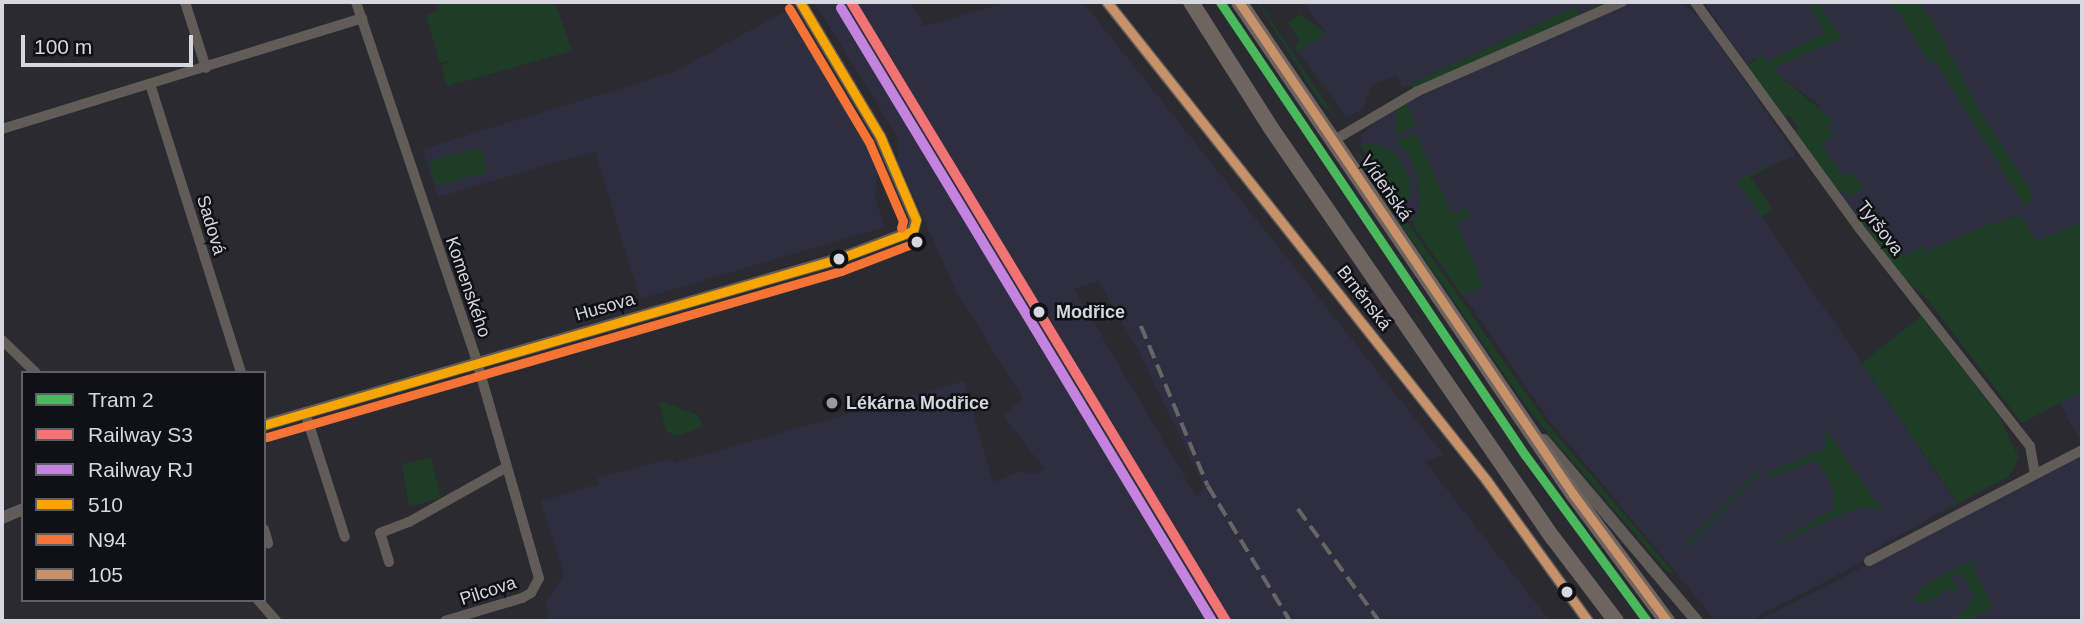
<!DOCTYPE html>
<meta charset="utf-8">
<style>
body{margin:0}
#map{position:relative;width:2084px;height:623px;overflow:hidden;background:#2a2a30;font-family:Arial,sans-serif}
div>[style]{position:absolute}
.built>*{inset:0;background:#2d2e3f}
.green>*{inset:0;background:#1e3d26;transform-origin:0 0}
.minor>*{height:10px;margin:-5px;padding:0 5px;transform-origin:5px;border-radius:5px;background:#625c59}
.tertiary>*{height:12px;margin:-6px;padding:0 6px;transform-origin:6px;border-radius:6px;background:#625c59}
.trunk>*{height:16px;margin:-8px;padding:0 8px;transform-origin:8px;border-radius:8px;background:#6e6460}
.rail>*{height:3.5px;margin-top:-1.75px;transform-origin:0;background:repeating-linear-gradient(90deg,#696566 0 14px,transparent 0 21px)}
.bus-1>*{height:9px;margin:-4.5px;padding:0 4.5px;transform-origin:4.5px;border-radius:4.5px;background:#f7a600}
.bus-2>*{height:9px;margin:-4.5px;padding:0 4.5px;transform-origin:4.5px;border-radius:4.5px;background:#f57335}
.bus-3>*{height:9px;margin:-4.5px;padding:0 4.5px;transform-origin:4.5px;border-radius:4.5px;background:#c7916a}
.rail-1>*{height:10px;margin:-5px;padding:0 5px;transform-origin:5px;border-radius:5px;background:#f27373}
.rail-2>*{height:10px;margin:-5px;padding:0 5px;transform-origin:5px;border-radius:5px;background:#c483df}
.tram-1>*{height:9px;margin:-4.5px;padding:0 4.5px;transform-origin:4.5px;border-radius:4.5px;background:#4ab95d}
.dots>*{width:19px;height:19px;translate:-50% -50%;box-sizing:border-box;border:4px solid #101116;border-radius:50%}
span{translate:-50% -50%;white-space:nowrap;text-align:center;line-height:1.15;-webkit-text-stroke:5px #101116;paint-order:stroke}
.street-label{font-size:18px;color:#d6d7df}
.stop-label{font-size:18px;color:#d6d7df;font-weight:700}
.left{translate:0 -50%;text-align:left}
.poi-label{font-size:18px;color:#d6d7df;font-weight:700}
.frame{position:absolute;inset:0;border:4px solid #d6d7df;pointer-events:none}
.legend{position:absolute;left:21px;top:371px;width:245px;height:231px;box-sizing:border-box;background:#101116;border:2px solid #5f6066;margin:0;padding:9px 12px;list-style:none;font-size:21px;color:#d6d7df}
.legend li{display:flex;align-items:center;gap:14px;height:35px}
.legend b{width:35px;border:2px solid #5f6066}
.scale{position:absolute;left:21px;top:35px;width:172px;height:32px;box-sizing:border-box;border:4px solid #d6d7df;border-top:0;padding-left:9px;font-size:21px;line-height:24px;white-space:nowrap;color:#d6d7df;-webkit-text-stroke:5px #101116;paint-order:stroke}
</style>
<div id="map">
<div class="built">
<div style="clip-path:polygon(evenodd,814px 2px,910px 2px,924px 26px,1010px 2px,1083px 2px,1444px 455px,1425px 462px,1550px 621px,551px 621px,545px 602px,564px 575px,541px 501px,598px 484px,597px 478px,672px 458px,674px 463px,964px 381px,993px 482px,1021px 471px,1032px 474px,1045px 470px,1003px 415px,1023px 399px,955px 289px,898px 161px,897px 136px,814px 2px,1098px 281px,1138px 350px,1205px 488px,1196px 496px,1074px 289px,1098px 281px)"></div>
<div style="clip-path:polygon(1304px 2px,1605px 2px,1605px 4px,1580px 14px,1575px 7px,1402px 88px,1397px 76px,1371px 85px,1363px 109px,1346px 117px,1299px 51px,1325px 32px)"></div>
<div style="clip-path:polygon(1633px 2px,1680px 2px,1700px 17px,1796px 155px,1737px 180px,1957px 503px,1866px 554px,1868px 559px,1749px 621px,1716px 621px,1549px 420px,1360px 145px,1361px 135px,1373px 124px,1405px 101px)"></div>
<div style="clip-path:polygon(1704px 2px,2082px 2px,2082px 223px,2036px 241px,2020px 216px,1990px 224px,1903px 266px,1881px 249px,1836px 190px,1804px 128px,1820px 105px,1754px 58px,1748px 66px)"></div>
<div style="clip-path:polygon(791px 8px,879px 152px,875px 198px,885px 227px,640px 299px,595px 151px,438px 197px,422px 149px,674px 72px)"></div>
<div style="clip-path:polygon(2082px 392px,2082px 445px,2059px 402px)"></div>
<div style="clip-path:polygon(2082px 453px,2082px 621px,1758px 621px,1874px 561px)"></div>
</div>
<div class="green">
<div style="clip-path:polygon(435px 2px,555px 2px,572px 51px,447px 86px,442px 67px,450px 60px,440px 63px,426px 15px,438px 11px)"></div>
<div style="clip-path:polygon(1257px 2px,1259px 2px,1333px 114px,1322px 105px)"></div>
<div style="clip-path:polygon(1605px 2px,1610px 2px,1413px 89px,1410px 85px,1402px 88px,1575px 7px,1580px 14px)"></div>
<div style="clip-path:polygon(1808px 2px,1817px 2px,1842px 38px,1771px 69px,1834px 121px,1827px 126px,1834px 136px,1821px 144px,1844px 176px,1852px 172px,1863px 188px,1871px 184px,1851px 196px,1836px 190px,1792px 130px,1799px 129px,1790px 116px,1783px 117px,1748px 66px,1761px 55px,1767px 62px,1825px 33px)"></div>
<div style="clip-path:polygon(1886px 2px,1918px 2px,1935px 24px,1977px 107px,2029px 188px,2033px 198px,2025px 207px,1937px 64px,1927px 59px,1898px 11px)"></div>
<div style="clip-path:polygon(1300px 14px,1326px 33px,1299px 51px,1342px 116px,1295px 47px,1299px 40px,1288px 23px)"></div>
<div style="clip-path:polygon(1405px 101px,1416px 126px,1395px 135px,1396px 111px)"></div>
<div style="clip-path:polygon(1415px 133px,1452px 213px,1466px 208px,1470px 217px,1457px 223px,1483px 286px,1462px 296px,1413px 225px,1420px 204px,1418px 178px,1408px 153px,1395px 141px)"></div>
<div style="clip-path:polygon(1376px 144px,1395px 153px,1409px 176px,1411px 194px,1401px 207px,1360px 145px)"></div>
<div style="left:481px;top:148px;width:26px;height:53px;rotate:77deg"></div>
<div style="clip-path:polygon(1356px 149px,1546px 422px,1675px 574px,1667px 572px,1531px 413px,1368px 177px)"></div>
<div style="clip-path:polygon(1785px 159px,1750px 177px,1773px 210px,1762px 217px,1736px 180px)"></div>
<div style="clip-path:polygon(1877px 195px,1870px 200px,1904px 257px,1922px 246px,1926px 252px,1990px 224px,2021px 216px,2036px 241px,2080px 223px,2082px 392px,2022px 423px,1928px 300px,1904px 279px,1859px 220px,1858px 208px)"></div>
<div style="clip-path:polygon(1921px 316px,1999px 416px,2019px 458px,2009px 476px,1937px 515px,1957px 502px,1862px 363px)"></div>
<div style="clip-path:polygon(659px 401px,698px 415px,702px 427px,676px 436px,666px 431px)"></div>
<div style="clip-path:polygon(1825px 428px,1882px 510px,1859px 507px,1769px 547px,1834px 509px,1833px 487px,1819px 463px,1810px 462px,1769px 478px,1767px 473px,1826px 449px)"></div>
<div style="clip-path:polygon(431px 458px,441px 498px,409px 507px,402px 464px)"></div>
<div style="left:1756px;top:472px;width:4px;height:102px;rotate:45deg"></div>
<div style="clip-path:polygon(1970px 561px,1979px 565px,1973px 569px,1993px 607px,1965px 621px,1954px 621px,1975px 597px,1960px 572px,1951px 578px,1959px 592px,1945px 590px,1936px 599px,1930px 597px,1928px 604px,1913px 600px,1926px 584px)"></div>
</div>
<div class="minor">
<div style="left:185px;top:2px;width:69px;rotate:72.3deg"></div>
<div style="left:356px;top:2px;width:380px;rotate:71.4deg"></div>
<div style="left:477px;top:362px;width:225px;rotate:74deg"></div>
<div style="left:539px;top:578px;width:17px;rotate:118deg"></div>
<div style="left:531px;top:593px;width:10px;rotate:151deg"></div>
<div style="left:522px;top:598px;width:80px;rotate:163.4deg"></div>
<div style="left:1695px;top:2px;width:279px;rotate:54deg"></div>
<div style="left:1859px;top:228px;width:277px;rotate:51.9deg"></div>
<div style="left:2030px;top:446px;width:28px;rotate:80deg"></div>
<div style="left:151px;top:87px;width:300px;rotate:72.5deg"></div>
<div style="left:2px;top:129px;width:377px;rotate:-17.1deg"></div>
<div style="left:1331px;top:142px;width:101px;rotate:-30.4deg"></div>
<div style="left:1418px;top:91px;width:223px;rotate:-23.6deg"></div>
<div style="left:2px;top:340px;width:47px;rotate:44.1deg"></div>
<div style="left:305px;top:412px;width:131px;rotate:72.3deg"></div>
<div style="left:264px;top:529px;width:15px;rotate:74deg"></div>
<div style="left:1869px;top:561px;width:240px;rotate:-27.5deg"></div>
<div style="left:389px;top:562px;width:30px;rotate:-107deg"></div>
<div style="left:380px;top:533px;width:31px;rotate:-21deg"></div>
<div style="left:409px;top:522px;width:112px;rotate:-29.3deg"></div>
<div style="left:258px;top:600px;width:28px;rotate:49deg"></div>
</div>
<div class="tertiary">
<div style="left:1107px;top:2px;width:611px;rotate:51.57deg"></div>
<div style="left:1487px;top:481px;width:173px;rotate:54.2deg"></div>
<div style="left:264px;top:425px;width:598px;rotate:-16.13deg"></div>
<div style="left:838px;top:259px;width:80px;rotate:-20.5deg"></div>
<div style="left:913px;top:231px;width:11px;rotate:-75deg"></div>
<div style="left:916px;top:220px;width:91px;rotate:-113.2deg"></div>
<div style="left:880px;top:136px;width:156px;rotate:-120.8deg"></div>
<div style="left:1544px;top:440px;width:237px;rotate:49.8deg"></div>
<div style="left:2px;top:518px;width:23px;rotate:-23deg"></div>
</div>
<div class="trunk">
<div style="left:1191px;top:2px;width:149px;rotate:57.6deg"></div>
<div style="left:1271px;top:128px;width:498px;rotate:55.5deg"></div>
<div style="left:1553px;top:538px;width:104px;rotate:52.8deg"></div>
<div style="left:1239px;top:2px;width:595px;rotate:55.83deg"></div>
<div style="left:1573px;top:494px;width:158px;rotate:53.5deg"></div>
</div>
<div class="rail">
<div style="left:1141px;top:326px;width:173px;rotate:67.3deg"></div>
<div style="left:1208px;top:486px;width:158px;rotate:58.7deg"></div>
<div style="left:1298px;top:509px;width:138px;rotate:54.1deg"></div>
</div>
<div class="bus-1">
<div style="left:800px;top:2px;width:156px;rotate:59.2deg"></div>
<div style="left:880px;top:136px;width:91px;rotate:66.8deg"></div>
<div style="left:916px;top:220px;width:11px;rotate:105deg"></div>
<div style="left:264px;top:425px;width:598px;rotate:-16.13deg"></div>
<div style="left:838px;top:259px;width:80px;rotate:-20.5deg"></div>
</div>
<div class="bus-2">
<div style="left:789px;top:8px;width:156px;rotate:59.2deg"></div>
<div style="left:869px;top:142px;width:86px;rotate:66.7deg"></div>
<div style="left:903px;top:221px;width:7px;rotate:106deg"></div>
<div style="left:267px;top:437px;width:598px;rotate:-16.13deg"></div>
<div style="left:841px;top:271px;width:81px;rotate:-20.9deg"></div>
</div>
<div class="bus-3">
<div style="left:1107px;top:2px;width:611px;rotate:51.57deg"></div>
<div style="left:1487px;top:481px;width:173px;rotate:54.2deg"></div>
<div style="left:1239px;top:2px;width:595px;rotate:55.83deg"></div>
<div style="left:1573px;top:494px;width:158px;rotate:53.5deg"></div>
</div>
<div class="rail-1">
<div style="left:851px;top:2px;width:724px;rotate:58.79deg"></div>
</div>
<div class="rail-2">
<div style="left:841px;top:8px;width:717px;rotate:58.82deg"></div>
</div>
<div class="tram-1">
<div style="left:1220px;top:2px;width:546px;rotate:56.05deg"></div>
<div style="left:1525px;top:455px;width:206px;rotate:53.7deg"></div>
</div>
<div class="dots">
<div style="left:917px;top:242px;background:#d6d7df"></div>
<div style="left:839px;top:259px;background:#d6d7df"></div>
<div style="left:1039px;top:312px;background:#d6d7df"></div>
<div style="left:832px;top:403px;background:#9a9aa2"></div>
<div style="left:1567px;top:592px;background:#d6d7df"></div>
</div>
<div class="street-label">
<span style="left:1386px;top:188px;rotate:55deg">Vídeňská</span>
<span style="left:211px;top:225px;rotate:73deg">Sadová</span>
<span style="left:1880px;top:228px;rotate:52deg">Tyršova</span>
<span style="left:468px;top:287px;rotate:71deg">Komenského</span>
<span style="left:1364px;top:298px;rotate:52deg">Brněnská</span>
<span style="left:605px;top:307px;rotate:-16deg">Husova</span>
<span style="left:488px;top:591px;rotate:-18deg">Pilcova</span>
</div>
<div class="stop-label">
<span class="left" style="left:1056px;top:312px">Modřice</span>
</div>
<div class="poi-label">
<span class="left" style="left:846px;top:403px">Lékárna Modřice</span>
</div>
<div class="frame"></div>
<ul class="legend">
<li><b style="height:9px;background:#4ab95d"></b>Tram 2</li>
<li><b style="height:9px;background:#f27373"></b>Railway S3</li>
<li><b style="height:9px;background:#c483df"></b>Railway RJ</li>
<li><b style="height:9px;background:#f7a600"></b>510</li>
<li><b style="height:9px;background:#f57335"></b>N94</li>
<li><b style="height:9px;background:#c7916a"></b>105</li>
</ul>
<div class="scale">100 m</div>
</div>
